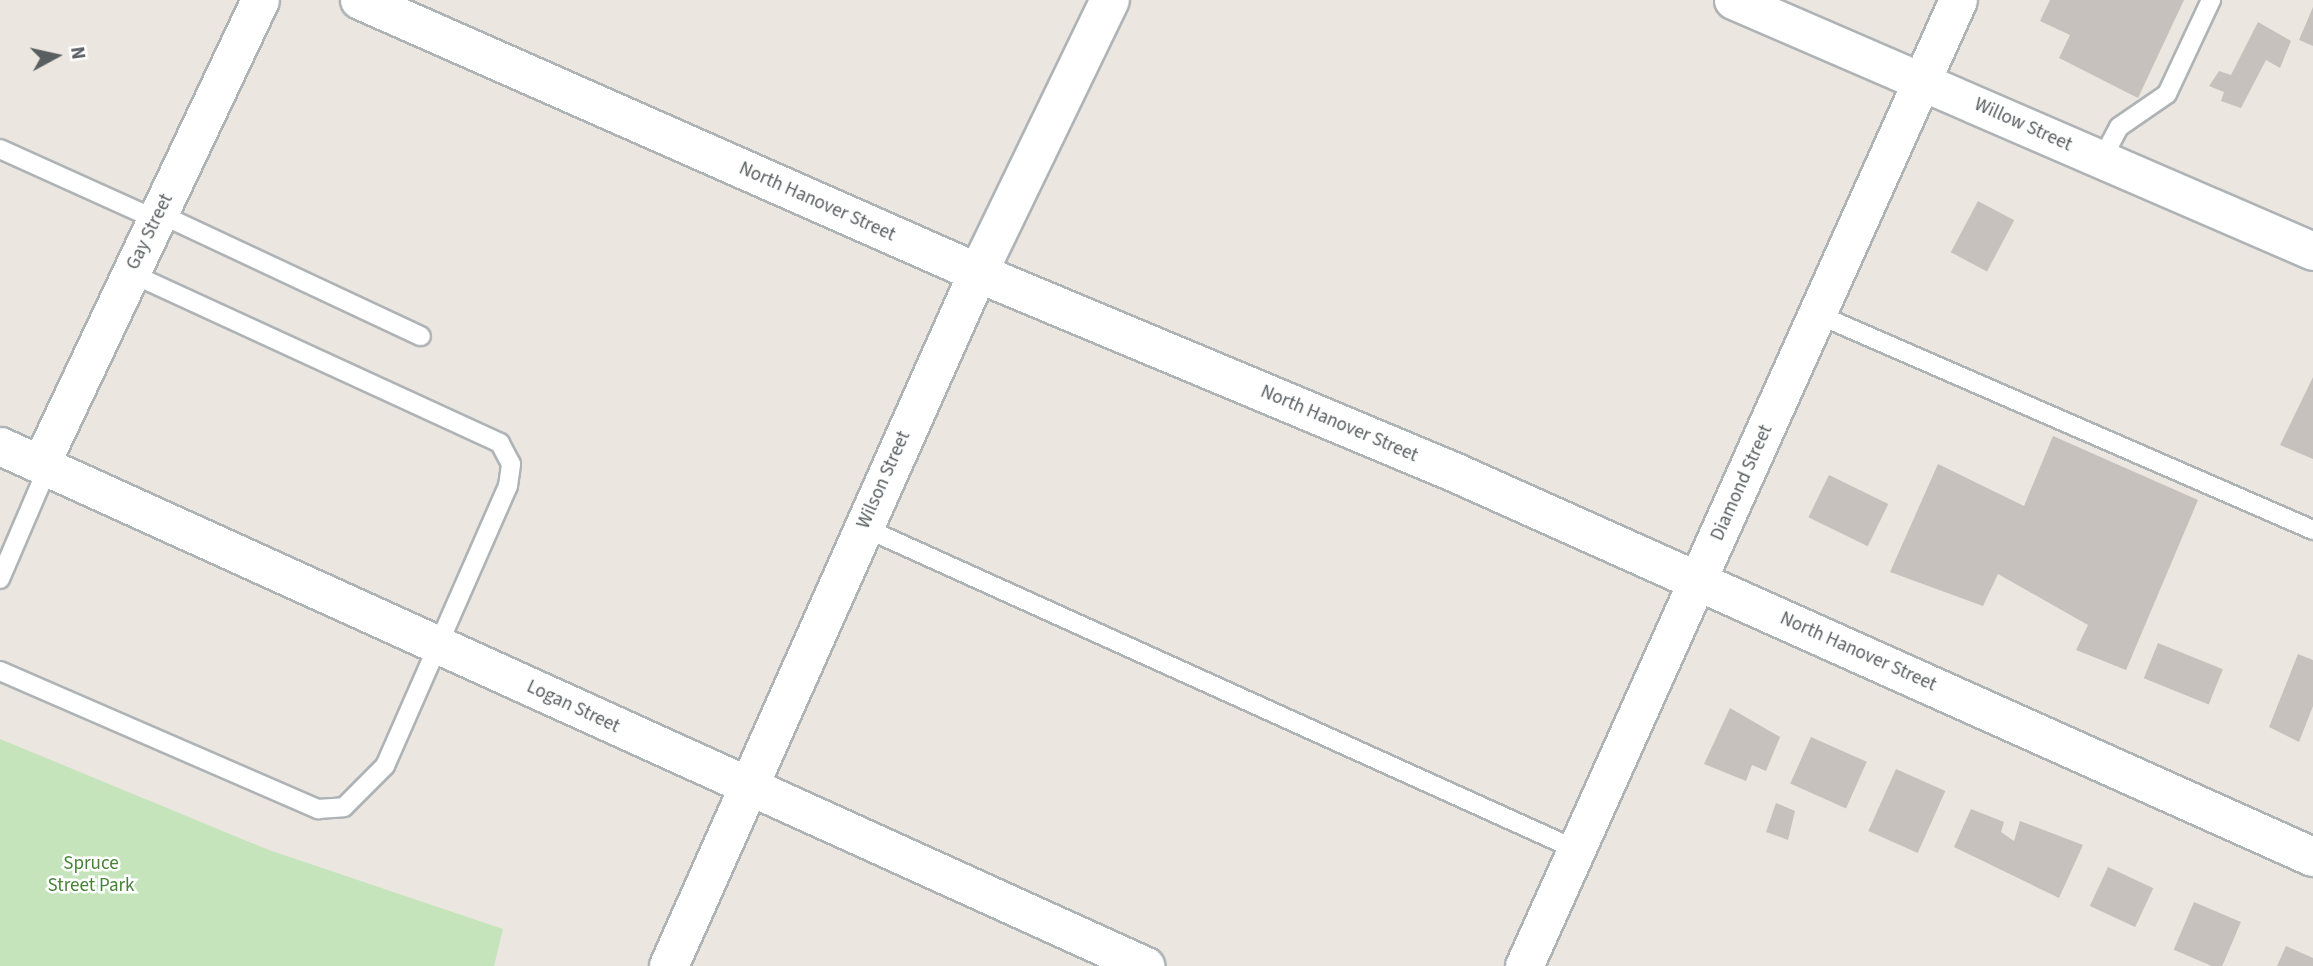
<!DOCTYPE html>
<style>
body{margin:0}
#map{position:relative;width:2313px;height:966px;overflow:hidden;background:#ece6e0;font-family:"Source Sans 3",sans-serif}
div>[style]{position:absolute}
.green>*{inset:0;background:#c5e4bb}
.building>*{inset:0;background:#c7c1bd;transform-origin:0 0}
.roads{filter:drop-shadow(2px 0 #aeb3b6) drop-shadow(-2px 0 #aeb3b6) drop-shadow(0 2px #aeb3b6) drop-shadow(0 -2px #aeb3b6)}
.service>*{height:18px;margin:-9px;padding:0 9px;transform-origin:9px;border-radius:9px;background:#fff}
.minor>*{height:37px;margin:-18.5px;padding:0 18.5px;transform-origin:18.5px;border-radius:18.5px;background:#fff}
.tertiary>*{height:38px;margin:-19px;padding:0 19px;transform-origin:19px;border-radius:19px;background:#fff}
span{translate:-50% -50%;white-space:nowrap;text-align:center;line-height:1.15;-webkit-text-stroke:5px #fff;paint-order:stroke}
.street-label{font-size:19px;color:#595e61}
.park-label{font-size:19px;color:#448434}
.north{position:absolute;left:21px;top:21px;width:70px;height:70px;-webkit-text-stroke:5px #fff;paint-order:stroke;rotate:82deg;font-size:19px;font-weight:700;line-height:28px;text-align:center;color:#595e61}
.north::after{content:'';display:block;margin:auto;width:24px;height:32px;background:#595e61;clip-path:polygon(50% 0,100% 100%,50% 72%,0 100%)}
</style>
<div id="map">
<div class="green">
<div style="clip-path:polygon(0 739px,269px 850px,503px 929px,494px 966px,0 966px)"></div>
</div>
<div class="building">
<div style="clip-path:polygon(2050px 0,2184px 0,2138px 98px,2059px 58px,2070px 35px,2040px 21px)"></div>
<div style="clip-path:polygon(2313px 7px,2313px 46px,2299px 40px)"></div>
<div style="clip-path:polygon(2258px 22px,2291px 41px,2280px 68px,2266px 60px,2241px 108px,2221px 101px,2224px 92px,2209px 86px,2219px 71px,2231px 75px)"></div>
<div style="left:1978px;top:201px;width:41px;height:58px;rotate:28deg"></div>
<div style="clip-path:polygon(2313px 377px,2313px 459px,2280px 445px)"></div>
<div style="clip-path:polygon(2053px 436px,2198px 500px,2126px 670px,2076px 650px,2088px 625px,1998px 574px,1983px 606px,1890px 572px,1938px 464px,2024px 506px)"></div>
<div style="left:1829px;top:475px;width:66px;height:47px;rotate:26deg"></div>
<div style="left:2158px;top:643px;width:70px;height:38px;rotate:22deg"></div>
<div style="clip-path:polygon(2298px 654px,2313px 660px,2313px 706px,2299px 742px,2269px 727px)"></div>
<div style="clip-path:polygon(1730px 708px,1780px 737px,1766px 771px,1752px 765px,1746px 781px,1704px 764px)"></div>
<div style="left:1811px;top:737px;width:61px;height:51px;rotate:24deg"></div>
<div style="left:1896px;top:769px;width:54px;height:68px;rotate:24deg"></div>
<div style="clip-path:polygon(1776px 803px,1795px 811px,1788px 840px,1766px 832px)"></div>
<div style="clip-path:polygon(1971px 809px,2004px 822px,2001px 832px,2014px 841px,2020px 821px,2083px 845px,2059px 898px,1954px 847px)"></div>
<div style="left:2108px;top:867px;width:50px;height:43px;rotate:25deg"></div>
<div style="left:2194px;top:902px;width:51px;height:52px;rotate:23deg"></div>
<div style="clip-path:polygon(2286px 946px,2313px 958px,2313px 966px,2277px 966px)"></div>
</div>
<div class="roads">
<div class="service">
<div style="left:0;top:149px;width:172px;rotate:24.3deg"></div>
<div style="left:2102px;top:159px;width:36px;rotate:-62deg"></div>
<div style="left:2119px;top:127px;width:58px;rotate:-34.5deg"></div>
<div style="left:2167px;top:94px;width:104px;rotate:-64.9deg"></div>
<div style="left:160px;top:214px;width:288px;rotate:25.1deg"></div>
<div style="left:1817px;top:314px;width:541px;rotate:23.53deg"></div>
<div style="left:863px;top:527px;width:784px;rotate:24.34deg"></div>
<div style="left:0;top:579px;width:122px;rotate:-66.8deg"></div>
<div style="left:0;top:671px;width:347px;rotate:23.5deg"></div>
<div style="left:318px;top:809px;width:26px;rotate:-4deg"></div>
<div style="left:344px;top:807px;width:58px;rotate:-45deg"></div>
<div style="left:385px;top:766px;width:306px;rotate:-66.3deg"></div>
<div style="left:508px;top:486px;width:22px;rotate:-82deg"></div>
<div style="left:511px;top:464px;width:24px;rotate:-118deg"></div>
<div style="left:500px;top:443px;width:406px;rotate:-155.3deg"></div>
</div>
<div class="minor">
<div style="left:1733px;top:0;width:632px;rotate:23.4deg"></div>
<div style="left:0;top:446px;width:1258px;rotate:24.41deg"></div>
<div style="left:41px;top:463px;width:512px;rotate:-64.69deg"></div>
<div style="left:1524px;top:966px;width:1059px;rotate:-65.81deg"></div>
</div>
<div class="tertiary">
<div style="left:360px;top:0;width:676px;rotate:23.83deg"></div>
<div style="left:978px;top:273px;width:518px;rotate:22.7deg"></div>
<div style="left:1456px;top:473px;width:939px;rotate:24.14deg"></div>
<div style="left:669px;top:966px;width:759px;rotate:-65.97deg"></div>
<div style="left:978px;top:273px;width:303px;rotate:-64.2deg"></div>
</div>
</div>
<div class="street-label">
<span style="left:2023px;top:125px;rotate:24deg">Willow Street</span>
<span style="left:817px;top:202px;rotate:24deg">North Hanover Street</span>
<span style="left:150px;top:232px;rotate:-64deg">Gay Street</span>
<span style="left:1339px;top:424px;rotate:23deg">North Hanover Street</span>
<span style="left:884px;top:480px;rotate:-66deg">Wilson Street</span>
<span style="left:1742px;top:483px;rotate:-66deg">Diamond Street</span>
<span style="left:1858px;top:652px;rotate:24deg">North Hanover Street</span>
<span style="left:573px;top:707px;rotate:25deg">Logan Street</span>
</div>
<div class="park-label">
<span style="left:91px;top:875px">Spruce<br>Street Park</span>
</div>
<div class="north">N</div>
</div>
